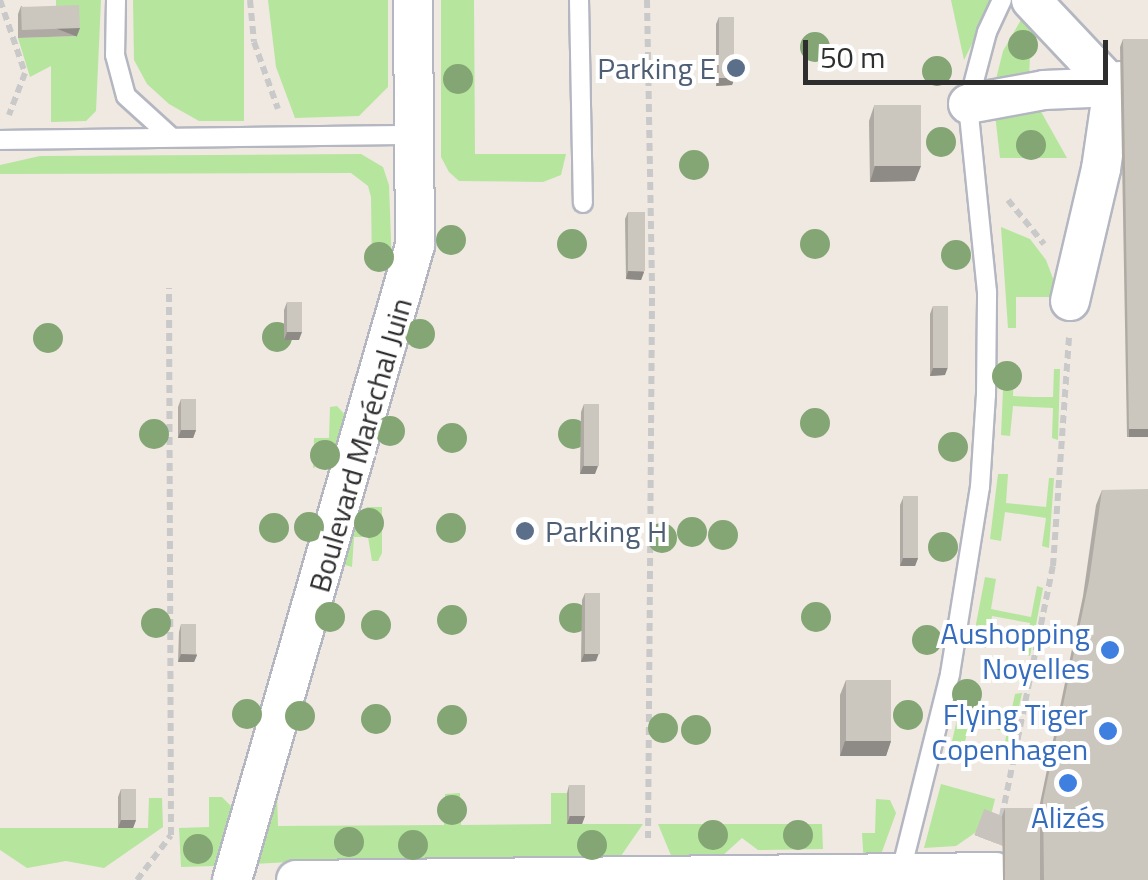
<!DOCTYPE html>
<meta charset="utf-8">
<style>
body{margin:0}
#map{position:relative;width:1148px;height:880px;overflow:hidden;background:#efe9e1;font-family:"Titillium Web",sans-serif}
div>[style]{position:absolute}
.green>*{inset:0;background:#b6e59e}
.street-tunnel>*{height:38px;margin-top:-19px;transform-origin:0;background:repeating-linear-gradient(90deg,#c8c4bd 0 38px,transparent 0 57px)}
.path>*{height:6px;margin-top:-3px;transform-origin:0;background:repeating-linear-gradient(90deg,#c9c9c9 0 8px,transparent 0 13px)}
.roads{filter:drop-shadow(2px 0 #b4b7c1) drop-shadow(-2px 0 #b4b7c1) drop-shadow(0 2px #b4b7c1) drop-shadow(0 -2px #b4b7c1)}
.lane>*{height:18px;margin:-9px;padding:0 9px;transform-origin:9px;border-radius:9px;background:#fff}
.street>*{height:38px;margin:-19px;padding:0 19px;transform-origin:19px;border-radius:19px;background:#fff}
.trees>*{width:30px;height:30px;margin:-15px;border-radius:50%;background:#84a574}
.wall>*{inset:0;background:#afaba4}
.shaded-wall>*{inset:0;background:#8e8b86;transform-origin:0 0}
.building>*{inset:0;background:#cbc7bf;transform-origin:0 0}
.dots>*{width:28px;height:28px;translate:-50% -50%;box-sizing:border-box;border:5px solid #fff;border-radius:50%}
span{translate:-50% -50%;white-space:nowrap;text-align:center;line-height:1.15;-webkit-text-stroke:8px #fff;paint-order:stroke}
.service-label{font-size:30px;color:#4e5e75}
.right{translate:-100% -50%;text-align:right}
.left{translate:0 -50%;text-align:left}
.street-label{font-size:30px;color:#2e2e2e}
.shop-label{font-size:30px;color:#366cbe}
.scale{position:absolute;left:803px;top:40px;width:305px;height:45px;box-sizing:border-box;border:5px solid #2e2e2e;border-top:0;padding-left:12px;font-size:30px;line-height:35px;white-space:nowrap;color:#2e2e2e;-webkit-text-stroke:8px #fff;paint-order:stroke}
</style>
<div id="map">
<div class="green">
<div style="clip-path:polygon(56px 0,101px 0,96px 111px,86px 121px,51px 122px,51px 66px,30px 77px,18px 38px,76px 36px,56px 13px)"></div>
<div style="clip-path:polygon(133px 0,244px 0,244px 121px,199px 121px,169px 104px,147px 84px,134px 60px)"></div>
<div style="clip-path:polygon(268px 0,388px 0,388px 87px,359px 116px,295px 118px,276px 67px)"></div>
<div style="clip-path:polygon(441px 0,474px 0,475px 154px,566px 154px,561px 175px,543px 182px,459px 181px,449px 172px,441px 157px)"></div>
<div style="clip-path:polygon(951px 0,994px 0,964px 60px)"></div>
<div style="clip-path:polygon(1026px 11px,1039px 30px,1030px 56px,1029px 78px,996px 79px,1003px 51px)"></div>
<div style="clip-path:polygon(1039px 108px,1067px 158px,1000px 158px,995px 114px)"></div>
<div style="clip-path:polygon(361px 154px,383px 167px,389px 185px,392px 267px,372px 268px,371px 197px,368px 186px,351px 173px,0 174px,0 165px,40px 156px)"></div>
<div style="clip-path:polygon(1001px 227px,1030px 239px,1046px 260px,1060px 297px,1016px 297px,1016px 328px,1008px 328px)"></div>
<div style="clip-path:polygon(1004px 367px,1014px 368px,1013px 396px,1033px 397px,1053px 397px,1054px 369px,1060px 369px,1058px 440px,1052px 438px,1053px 408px,1013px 406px,1010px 436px,1001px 435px)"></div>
<div style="clip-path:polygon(337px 406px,347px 417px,333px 461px,313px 468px,314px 438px,329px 438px,330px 407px)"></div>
<div style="clip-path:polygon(998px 474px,1008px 474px,1006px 503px,1046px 507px,1049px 478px,1054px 478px,1049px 548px,1042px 546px,1046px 518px,1005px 512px,1001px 541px,990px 539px)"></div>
<div style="clip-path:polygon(367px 507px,382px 507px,382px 553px,378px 561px,372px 561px,368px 537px,354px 537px,352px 567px,345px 565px,353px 522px)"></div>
<div style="clip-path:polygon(985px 577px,996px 579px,991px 609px,1031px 617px,1037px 586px,1043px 588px,1030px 656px,1025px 654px,1030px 623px,992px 616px,986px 648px,972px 645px)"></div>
<div style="clip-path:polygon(965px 685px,977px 687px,971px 714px,1009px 722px,1015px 694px,1022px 693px,1007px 762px,1001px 761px,1007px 732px,970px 723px,962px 752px,950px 750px)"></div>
<div style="clip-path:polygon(941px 784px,995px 799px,989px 823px,956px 846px,924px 848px)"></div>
<div style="clip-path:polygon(460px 793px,461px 825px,551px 824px,551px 793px,567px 793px,567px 824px,643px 824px,614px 866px,480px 859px,364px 866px,308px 861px,254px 864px,277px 794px,278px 826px,444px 825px,445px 794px)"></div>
<div style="clip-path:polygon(209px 797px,222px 797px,232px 807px,215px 866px,181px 867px,179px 828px,209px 827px)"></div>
<div style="clip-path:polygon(149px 798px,162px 798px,163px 827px,104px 868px,66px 861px,27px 868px,0 850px,0 828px,148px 828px)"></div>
<div style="clip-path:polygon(876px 799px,890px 800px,896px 813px,879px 860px,864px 865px,862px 833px,875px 833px)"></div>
<div style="clip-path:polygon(658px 824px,822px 824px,823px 849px,758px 850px,742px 838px,710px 867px,675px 865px)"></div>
</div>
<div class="street-tunnel">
<div style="left:992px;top:842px;width:28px;rotate:-69deg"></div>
</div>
<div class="path">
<div style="left:0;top:0;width:77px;rotate:71.1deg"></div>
<div style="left:25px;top:73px;width:45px;rotate:110.9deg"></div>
<div style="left:250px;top:0;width:42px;rotate:84.6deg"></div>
<div style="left:254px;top:42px;width:71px;rotate:70.3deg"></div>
<div style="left:647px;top:0;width:298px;rotate:89deg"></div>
<div style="left:652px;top:298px;width:540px;rotate:90.42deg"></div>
<div style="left:1008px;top:200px;width:57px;rotate:50.7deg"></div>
<div style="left:1002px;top:816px;width:255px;rotate:-78.5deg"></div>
<div style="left:1053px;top:566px;width:229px;rotate:-86deg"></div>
<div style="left:137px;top:880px;width:56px;rotate:-52.9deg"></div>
<div style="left:171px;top:835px;width:547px;rotate:-90.21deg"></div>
</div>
<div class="roads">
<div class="lane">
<div style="left:116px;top:0;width:55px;rotate:91deg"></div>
<div style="left:115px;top:55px;width:42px;rotate:75deg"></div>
<div style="left:126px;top:96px;width:59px;rotate:42.3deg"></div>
<div style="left:579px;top:0;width:203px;rotate:88.9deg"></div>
<div style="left:0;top:140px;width:413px;rotate:-0.7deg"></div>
<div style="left:900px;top:875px;width:207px;rotate:-76deg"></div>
<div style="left:950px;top:674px;width:189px;rotate:-80.9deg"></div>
<div style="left:980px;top:487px;width:92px;rotate:-86.3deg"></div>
<div style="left:986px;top:395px;width:103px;rotate:-89.4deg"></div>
<div style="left:987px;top:292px;width:189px;rotate:-95.8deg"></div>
<div style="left:968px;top:104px;width:74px;rotate:-75.2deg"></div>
<div style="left:987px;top:32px;width:35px;rotate:-65deg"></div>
</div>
<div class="street">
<div style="left:1031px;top:0;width:120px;rotate:46.7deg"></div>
<div style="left:968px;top:104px;width:77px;rotate:-10.4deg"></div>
<div style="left:1044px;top:90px;width:69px;rotate:-2.5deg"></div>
<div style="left:1070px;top:301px;width:136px;rotate:-76.8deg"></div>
<div style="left:1101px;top:169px;width:83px;rotate:-81.7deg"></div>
<div style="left:1113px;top:87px;width:9px;rotate:-41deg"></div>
<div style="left:232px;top:880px;width:661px;rotate:-73.92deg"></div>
<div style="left:415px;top:245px;width:245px;rotate:-90.5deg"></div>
<div style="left:296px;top:880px;width:700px;rotate:-0.65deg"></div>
</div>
</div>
<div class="trees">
<div style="left:1023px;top:45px"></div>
<div style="left:815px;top:47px"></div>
<div style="left:937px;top:71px"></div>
<div style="left:458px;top:79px"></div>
<div style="left:941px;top:142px"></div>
<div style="left:1031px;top:145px"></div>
<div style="left:694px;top:165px"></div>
<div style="left:451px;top:240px"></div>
<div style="left:572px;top:244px"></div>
<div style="left:815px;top:244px"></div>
<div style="left:956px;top:255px"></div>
<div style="left:379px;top:257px"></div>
<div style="left:420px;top:334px"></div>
<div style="left:277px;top:337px"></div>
<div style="left:48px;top:338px"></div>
<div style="left:1007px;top:376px"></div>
<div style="left:815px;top:423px"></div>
<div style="left:390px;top:431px"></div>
<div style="left:154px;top:434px"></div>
<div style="left:573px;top:434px"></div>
<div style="left:452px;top:438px"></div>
<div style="left:953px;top:447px"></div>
<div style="left:325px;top:455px"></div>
<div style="left:369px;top:523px"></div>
<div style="left:309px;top:527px"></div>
<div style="left:274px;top:528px"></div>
<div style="left:451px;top:528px"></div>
<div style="left:692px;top:532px"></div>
<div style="left:723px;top:535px"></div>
<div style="left:662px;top:538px"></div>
<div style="left:943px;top:547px"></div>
<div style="left:330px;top:617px"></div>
<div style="left:816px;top:617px"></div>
<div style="left:574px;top:618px"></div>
<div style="left:452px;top:620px"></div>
<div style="left:156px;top:623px"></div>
<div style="left:376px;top:625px"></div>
<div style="left:927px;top:640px"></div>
<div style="left:967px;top:694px"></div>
<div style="left:247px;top:714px"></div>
<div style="left:908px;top:715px"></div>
<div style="left:300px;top:716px"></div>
<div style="left:376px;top:719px"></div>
<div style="left:452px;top:720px"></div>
<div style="left:663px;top:728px"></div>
<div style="left:696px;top:730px"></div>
<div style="left:452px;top:810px"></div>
<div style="left:713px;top:835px"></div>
<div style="left:798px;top:835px"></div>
<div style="left:349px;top:842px"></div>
<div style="left:413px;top:845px"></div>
<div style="left:592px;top:845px"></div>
<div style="left:198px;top:849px"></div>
</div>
<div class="wall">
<div style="clip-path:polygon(21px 6px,77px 36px,18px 38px,18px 14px)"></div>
<div style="clip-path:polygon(719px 17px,735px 77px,732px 85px,716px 86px,716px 24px)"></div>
<div style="clip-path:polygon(1123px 39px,1148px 39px,1148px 437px,1127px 437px,1120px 47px)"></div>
<div style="clip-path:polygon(874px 106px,915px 181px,870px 182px,869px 121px)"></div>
<div style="clip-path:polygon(628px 212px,644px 272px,641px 280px,626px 279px,625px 219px)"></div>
<div style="clip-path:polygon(287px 302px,299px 340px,284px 340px,284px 310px)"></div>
<div style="clip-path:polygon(933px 306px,945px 375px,930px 376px,930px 314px)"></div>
<div style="clip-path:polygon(181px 399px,196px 430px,193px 438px,178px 438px,178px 407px)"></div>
<div style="clip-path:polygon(584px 404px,595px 474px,580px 474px,581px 412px)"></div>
<div style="clip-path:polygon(1102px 490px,1148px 880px,1003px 880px,1002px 816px,1005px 808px,1039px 808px,1083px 596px,1096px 505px)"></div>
<div style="clip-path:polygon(903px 498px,918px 558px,915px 566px,900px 566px,900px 505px)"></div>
<div style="clip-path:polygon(585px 593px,596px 661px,581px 662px,582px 600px)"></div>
<div style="clip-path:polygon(181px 624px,197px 655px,194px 662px,178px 662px,179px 632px)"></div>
<div style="clip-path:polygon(846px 680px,891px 741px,886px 756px,840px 756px,840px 695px)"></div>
<div style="clip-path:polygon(569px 785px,585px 816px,582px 824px,567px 824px,567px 793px)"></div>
<div style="clip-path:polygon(121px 789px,136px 820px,133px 828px,118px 828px,118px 797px)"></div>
</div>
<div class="shaded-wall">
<div style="left:80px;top:28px;width:9px;height:59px;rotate:111deg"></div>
<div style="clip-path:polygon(735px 77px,732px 85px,716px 86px,719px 78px)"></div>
<div style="clip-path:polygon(875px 166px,921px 166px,915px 181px,870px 182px)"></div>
<div style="clip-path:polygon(628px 271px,644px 272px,641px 280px,626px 279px)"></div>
<div style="clip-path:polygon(287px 332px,302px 332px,299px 340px,284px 340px)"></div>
<div style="clip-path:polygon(948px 367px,945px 375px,930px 376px,933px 368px)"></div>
<div style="left:1129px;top:429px;width:19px;height:8px"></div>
<div style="clip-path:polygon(181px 430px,196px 430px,193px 438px,178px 438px)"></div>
<div style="clip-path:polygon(583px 466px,598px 466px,595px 474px,580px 474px)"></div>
<div style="clip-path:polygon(903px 558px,918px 558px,915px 566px,900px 566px)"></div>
<div style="clip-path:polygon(599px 653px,596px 661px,581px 662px,584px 654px)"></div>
<div style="clip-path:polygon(181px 654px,197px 655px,194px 662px,178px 662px)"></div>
<div style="clip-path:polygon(845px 741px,891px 741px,886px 756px,840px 756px)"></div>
<div style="clip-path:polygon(570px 816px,585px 816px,582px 824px,567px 824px)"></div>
<div style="clip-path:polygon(121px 820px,136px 820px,133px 828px,118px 828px)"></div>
</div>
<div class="building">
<div style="left:79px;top:5px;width:23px;height:58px;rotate:88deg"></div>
<div style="left:719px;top:17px;width:15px;height:61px"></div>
<div style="clip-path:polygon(1123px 39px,1148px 39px,1148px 429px,1129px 429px)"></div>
<div style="left:921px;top:105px;width:61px;height:47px;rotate:90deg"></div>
<div style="left:628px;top:212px;width:17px;height:59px"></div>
<div style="left:287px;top:302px;width:15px;height:30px"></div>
<div style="left:933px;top:306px;width:15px;height:62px"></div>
<div style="left:181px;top:399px;width:15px;height:31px"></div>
<div style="left:584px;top:404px;width:15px;height:62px"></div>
<div style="clip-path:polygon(1148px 489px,1148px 880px,1044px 880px,1043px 801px,1089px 581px,1102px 490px)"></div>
<div style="left:918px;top:496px;width:62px;height:15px;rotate:90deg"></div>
<div style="left:585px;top:593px;width:15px;height:61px"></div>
<div style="left:181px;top:624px;width:15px;height:30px"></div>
<div style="left:846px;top:680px;width:45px;height:61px"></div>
<div style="left:569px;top:785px;width:16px;height:31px"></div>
<div style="left:121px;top:789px;width:15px;height:31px"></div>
<div style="left:1005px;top:808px;width:35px;height:72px"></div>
</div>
<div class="dots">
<div style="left:736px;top:68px;background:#5c6f8a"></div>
<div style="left:525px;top:531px;background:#5c6f8a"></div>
<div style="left:1110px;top:650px;background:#3f7fe0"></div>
<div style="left:1108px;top:731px;background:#3f7fe0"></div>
<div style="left:1068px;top:783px;background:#3f7fe0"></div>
</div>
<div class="service-label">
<span class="right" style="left:716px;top:68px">Parking E</span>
<span class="left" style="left:545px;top:531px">Parking H</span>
</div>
<div class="street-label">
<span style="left:360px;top:445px;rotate:-74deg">Boulevard Maréchal Juin</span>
</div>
<div class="shop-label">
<span class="right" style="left:1090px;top:650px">Aushopping<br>Noyelles</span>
<span class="right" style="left:1088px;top:731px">Flying Tiger<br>Copenhagen</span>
<span style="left:1068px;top:817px">Alizés</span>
</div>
<div class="scale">50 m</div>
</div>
